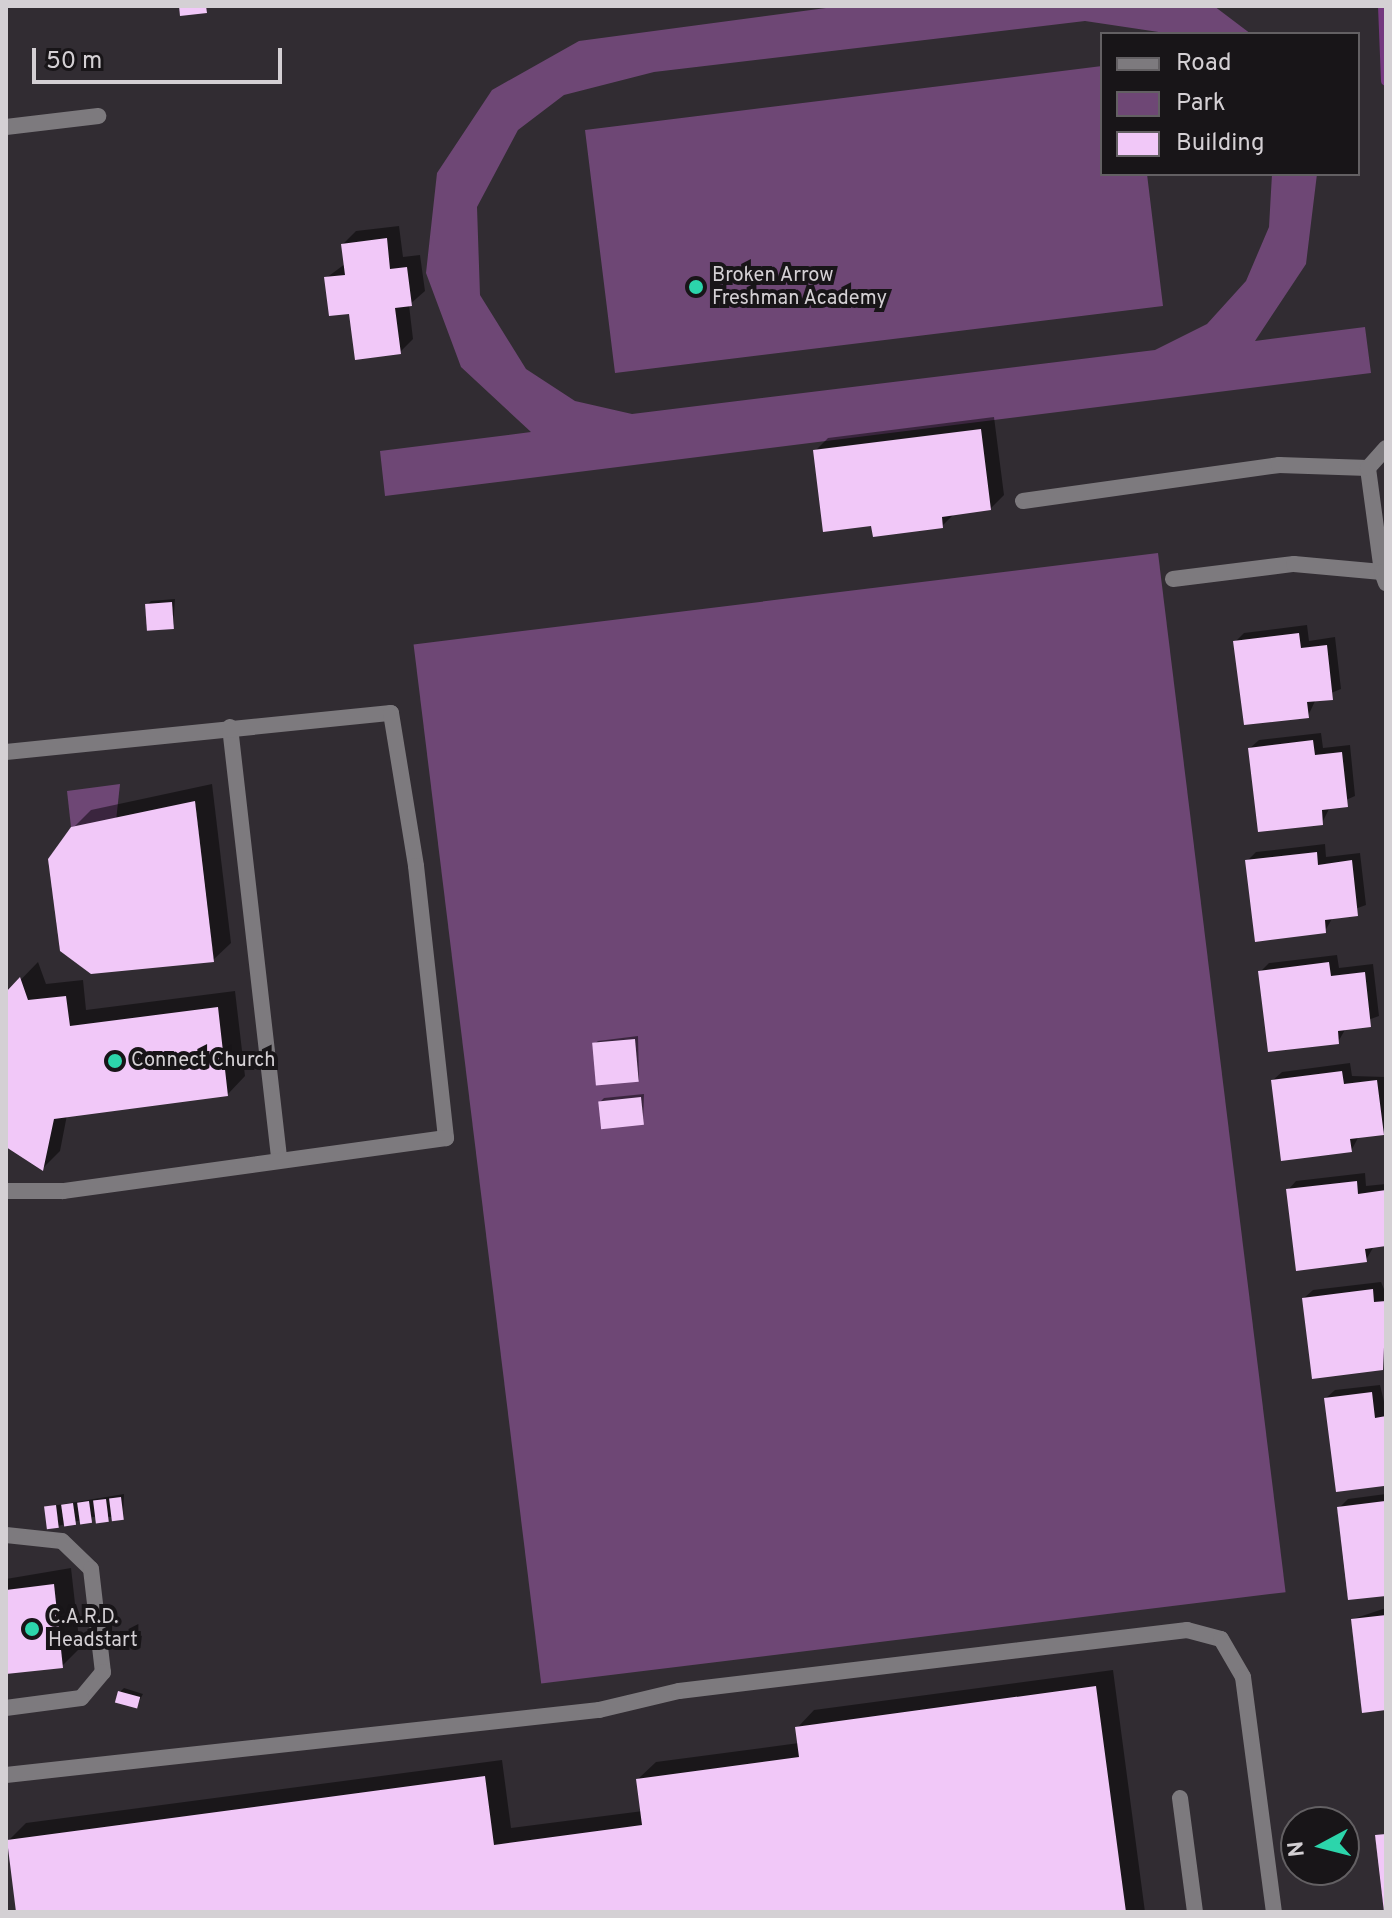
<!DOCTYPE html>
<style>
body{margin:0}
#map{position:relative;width:1392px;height:1918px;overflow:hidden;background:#312c32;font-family:Overpass,sans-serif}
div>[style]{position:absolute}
.green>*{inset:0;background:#6e4775;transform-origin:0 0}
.shadow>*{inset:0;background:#0007}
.stream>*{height:10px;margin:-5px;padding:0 5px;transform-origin:5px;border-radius:5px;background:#74387f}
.building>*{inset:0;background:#f1c8f8;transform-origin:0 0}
.service>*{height:16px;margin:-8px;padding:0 8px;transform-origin:8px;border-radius:8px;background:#7d7a7e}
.minor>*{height:16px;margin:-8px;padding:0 8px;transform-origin:8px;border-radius:8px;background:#7d7a7e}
.dots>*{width:22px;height:22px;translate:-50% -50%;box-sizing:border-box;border:4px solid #181518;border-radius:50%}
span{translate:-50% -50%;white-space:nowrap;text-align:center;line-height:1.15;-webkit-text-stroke:8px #181518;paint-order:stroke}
.poi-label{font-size:20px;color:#d4d0d4}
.left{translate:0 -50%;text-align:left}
.frame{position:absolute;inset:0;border:8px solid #d4d0d4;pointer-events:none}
.legend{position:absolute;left:1100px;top:32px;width:260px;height:144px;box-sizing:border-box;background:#181518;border:2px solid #636063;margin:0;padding:10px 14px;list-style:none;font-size:24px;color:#d4d0d4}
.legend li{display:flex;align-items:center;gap:16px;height:40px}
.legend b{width:40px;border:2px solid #636063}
.north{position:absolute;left:1280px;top:1806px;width:80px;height:80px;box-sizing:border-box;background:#181518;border:2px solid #636063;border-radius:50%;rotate:263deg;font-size:22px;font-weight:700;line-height:32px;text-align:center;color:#d4d0d4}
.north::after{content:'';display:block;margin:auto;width:28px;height:36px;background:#2cd5ab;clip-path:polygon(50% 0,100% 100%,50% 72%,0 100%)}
.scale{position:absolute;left:32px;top:48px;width:250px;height:36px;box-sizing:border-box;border:4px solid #d4d0d4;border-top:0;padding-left:10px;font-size:24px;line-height:28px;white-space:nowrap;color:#d4d0d4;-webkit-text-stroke:6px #181518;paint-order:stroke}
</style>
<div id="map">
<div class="green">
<div style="clip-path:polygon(841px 6px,1214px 6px,1251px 34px,1172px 34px,1085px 21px,654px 72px,564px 95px,518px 130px,477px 207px,480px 295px,526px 369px,575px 401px,632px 414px,1155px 350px,1207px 324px,1246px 281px,1269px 227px,1272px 174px,1317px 174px,1306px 264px,1255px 341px,1365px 327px,1371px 373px,385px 496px,380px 451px,531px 432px,461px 367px,426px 273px,437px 173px,492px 90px,579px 41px)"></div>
<div style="clip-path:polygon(1102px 66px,1102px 174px,1147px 174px,1163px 306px,615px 373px,585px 130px)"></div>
<div style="left:1158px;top:553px;width:1047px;height:750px;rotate:83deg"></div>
<div style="clip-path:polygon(120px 784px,116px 821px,71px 827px,67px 791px)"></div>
</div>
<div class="shadow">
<div style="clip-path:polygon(399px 226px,403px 257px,420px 255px,425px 291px,409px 305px,413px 339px,400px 352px,351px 312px,326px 278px,345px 264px,343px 244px,356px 231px)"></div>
<div style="clip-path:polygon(994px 417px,1004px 495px,991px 508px,955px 513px,942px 526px,873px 524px,815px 451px,828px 438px)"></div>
<div style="clip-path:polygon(175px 599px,173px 627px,147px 605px,151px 601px)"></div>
<div style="clip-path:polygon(1307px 625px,1309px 641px,1335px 637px,1341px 689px,1316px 699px,1308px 716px,1236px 641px,1244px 633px)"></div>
<div style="clip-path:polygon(1321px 733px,1323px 748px,1350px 745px,1355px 796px,1330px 807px,1322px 823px,1250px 748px,1259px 740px)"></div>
<div style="clip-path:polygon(212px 784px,231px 943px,213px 960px,73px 828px,91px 810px)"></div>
<div style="clip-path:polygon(1325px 844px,1326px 857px,1360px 853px,1366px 905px,1333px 917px,1325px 931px,1247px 861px,1256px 852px)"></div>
<div style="clip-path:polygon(1337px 955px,1339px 968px,1373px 964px,1379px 1016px,1346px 1028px,1338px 1042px,1260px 972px,1269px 963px)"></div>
<div style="clip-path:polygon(38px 962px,46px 984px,83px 980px,86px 1010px,235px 991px,245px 1076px,228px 1094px,67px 1115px,60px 1151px,43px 1168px,6px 1145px,6px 995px)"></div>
<div style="clip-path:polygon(638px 1036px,639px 1080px,594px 1044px,598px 1041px)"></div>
<div style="clip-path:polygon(1350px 1063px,1352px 1076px,1386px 1077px,1386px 1130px,1359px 1136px,1351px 1151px,1273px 1080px,1282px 1072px)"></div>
<div style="clip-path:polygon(644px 1094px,643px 1123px,600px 1102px,604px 1098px)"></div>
<div style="clip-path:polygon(1365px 1173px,1366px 1186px,1386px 1184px,1386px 1244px,1374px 1246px,1366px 1260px,1288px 1190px,1296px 1181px)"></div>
<div style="clip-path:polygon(1381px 1282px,1386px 1294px,1382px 1368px,1304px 1298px,1313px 1290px)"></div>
<div style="clip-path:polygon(1380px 1385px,1386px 1410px,1383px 1484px,1326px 1398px,1335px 1390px)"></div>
<div style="clip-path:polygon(124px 1494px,123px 1518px,97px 1516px,58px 1526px,46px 1507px)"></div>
<div style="clip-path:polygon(1386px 1494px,1386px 1594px,1350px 1598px,1339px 1508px,1348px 1499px)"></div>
<div style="clip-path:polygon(71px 1568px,80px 1648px,62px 1666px,6px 1672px,6px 1579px)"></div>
<div style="clip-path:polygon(1386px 1608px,1386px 1708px,1353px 1619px)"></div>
<div style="clip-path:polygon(1113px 1670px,1145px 1912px,18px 1912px,9px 1840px,26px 1823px,502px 1760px,511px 1828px,643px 1811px,638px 1779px,656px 1762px,799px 1743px,797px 1728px,814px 1710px)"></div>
<div style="clip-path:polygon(124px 1688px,143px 1694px,136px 1707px,120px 1692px)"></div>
</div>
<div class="stream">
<div style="left:1383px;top:6px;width:75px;rotate:87.7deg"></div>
</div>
<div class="building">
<div style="clip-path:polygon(179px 6px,206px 6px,207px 13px,180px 16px)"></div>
<div style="clip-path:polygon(387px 238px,390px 269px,407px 267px,412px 306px,395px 308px,401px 354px,355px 360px,349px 314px,329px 316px,324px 277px,345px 275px,341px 244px)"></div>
<div style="clip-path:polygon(981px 429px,991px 510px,942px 517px,943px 528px,873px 537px,871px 526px,823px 532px,813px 450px)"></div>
<div style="left:172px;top:602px;width:27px;height:27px;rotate:86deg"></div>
<div style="clip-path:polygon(1299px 633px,1301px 648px,1327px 645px,1333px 700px,1307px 702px,1309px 718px,1244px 725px,1233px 641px)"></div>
<div style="clip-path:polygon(1313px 740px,1315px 755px,1342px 752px,1348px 807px,1322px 810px,1323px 825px,1258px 832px,1248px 748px)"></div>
<div style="clip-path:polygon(195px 801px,214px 962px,91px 974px,60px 951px,48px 859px,71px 827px)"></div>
<div style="clip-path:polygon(1317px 852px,1318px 865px,1352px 860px,1358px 916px,1325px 920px,1326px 933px,1255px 942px,1245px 860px)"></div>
<div style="clip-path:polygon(1329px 962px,1331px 976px,1365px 972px,1371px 1027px,1338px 1031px,1339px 1044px,1268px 1052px,1258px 971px)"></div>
<div style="clip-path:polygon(20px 977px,28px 1000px,66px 996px,70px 1026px,218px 1007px,228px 1096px,54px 1119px,43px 1171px,6px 1147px,6px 992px)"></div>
<div style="left:635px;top:1039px;width:43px;height:43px;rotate:85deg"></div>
<div style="clip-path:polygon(1342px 1071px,1344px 1084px,1377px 1080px,1384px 1135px,1350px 1139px,1352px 1152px,1281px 1161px,1271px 1080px)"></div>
<div style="left:641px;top:1097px;width:28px;height:43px;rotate:84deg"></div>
<div style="clip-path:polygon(1357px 1181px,1358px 1194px,1386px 1190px,1386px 1246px,1365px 1249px,1367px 1262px,1296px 1271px,1286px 1189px)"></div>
<div style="clip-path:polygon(1373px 1289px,1374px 1302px,1386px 1301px,1383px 1370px,1312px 1379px,1302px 1298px)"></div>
<div style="clip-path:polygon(1372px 1392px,1375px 1418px,1386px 1416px,1384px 1486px,1336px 1492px,1324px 1398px)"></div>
<div style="left:121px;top:1497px;width:23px;height:12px;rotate:83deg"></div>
<div style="left:106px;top:1499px;width:23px;height:13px;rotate:83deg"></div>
<div style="left:89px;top:1501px;width:22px;height:12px;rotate:82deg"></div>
<div style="clip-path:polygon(1385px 1501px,1386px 1596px,1348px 1600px,1337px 1507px)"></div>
<div style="left:73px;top:1503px;width:22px;height:12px;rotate:82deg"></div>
<div style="left:56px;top:1505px;width:23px;height:12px;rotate:83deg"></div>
<div style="clip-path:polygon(54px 1584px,63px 1668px,6px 1674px,6px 1590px)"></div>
<div style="clip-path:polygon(1386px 1615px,1386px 1710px,1362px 1713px,1351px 1619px)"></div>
<div style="clip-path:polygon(1096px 1686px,1126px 1912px,16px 1912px,7px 1840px,485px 1776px,494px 1845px,642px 1825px,636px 1779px,799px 1757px,795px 1727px)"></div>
<div style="left:118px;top:1691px;width:23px;height:12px;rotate:15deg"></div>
<div style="clip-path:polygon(1386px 1834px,1386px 1912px,1384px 1912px,1375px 1835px)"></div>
</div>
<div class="service">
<div style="left:6px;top:127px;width:93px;rotate:-6.8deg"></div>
<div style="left:1023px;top:501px;width:259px;rotate:-8deg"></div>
<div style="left:1279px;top:465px;width:89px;rotate:1.9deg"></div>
<div style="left:1382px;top:572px;width:105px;rotate:-97.7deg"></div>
<div style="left:1368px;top:468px;width:27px;rotate:-48deg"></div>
<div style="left:230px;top:727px;width:433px;rotate:83.5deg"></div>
<div style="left:6px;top:752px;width:387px;rotate:-5.8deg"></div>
<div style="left:391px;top:713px;width:155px;rotate:80.7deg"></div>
<div style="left:416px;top:866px;width:274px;rotate:83.7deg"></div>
<div style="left:446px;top:1138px;width:387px;rotate:172.1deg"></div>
<div style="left:63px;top:1191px;width:57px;rotate:180deg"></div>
<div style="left:6px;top:1535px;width:56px;rotate:6.1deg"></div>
<div style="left:62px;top:1541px;width:40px;rotate:44deg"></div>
<div style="left:91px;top:1569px;width:104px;rotate:83.4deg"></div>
<div style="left:103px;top:1672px;width:34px;rotate:130deg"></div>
<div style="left:81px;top:1698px;width:76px;rotate:172.4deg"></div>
<div style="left:6px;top:1775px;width:597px;rotate:-6.26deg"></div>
<div style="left:599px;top:1710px;width:82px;rotate:-13.4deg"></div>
<div style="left:679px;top:1691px;width:512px;rotate:-6.85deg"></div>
<div style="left:1187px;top:1630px;width:35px;rotate:15deg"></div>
<div style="left:1221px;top:1639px;width:44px;rotate:59.9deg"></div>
<div style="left:1243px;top:1677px;width:237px;rotate:82.5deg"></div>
<div style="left:1180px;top:1798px;width:115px;rotate:82.5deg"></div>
</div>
<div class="minor">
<div style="left:1173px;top:579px;width:122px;rotate:-7.1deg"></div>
<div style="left:1294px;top:564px;width:88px;rotate:5.2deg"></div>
<div style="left:1382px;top:572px;width:12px;rotate:70deg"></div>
</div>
<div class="dots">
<div style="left:696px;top:287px;background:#2cd5ab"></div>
<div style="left:115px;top:1061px;background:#2cd5ab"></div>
<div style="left:32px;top:1629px;background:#2cd5ab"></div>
</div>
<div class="poi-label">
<span class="left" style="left:712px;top:288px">Broken Arrow<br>Freshman Academy</span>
<span class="left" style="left:131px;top:1061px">Connect Church</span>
<span class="left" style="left:48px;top:1630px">C.A.R.D.<br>Headstart</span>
</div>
<div class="frame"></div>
<ul class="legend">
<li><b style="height:10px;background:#7d7a7e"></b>Road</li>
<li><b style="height:22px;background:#6e4775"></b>Park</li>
<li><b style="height:22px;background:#f1c8f8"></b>Building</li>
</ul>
<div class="north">N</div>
<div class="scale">50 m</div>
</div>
